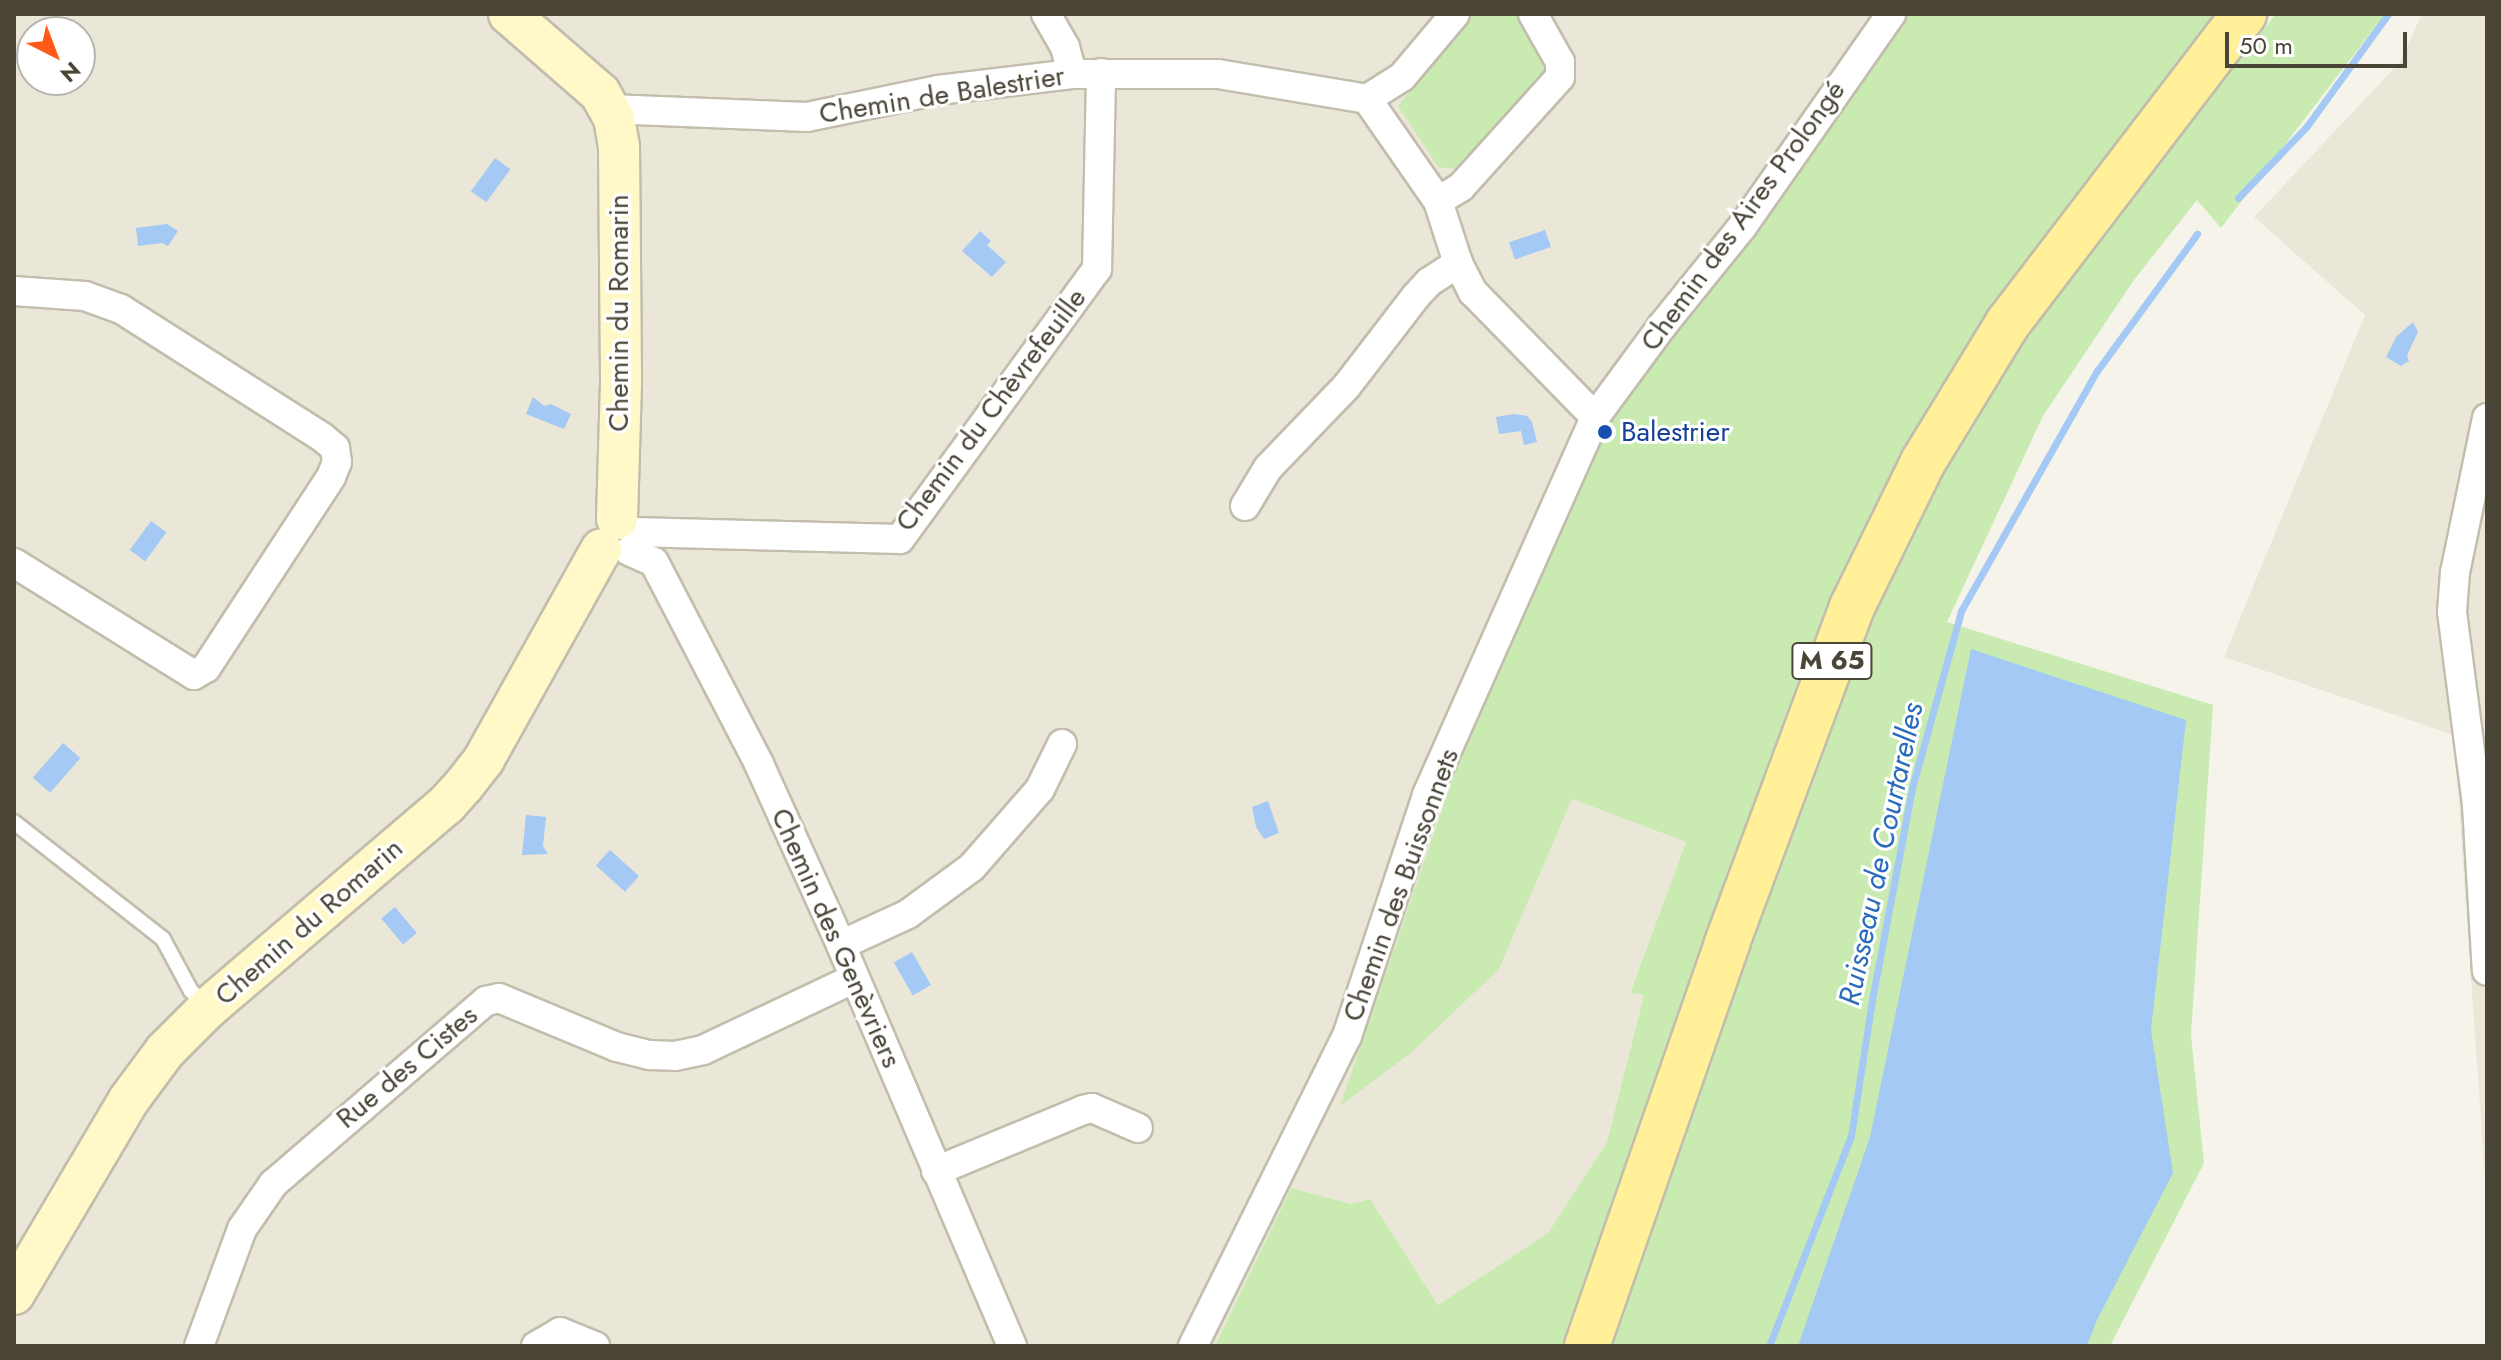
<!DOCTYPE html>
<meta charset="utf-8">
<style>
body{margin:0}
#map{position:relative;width:2501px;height:1360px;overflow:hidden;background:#f6f4ea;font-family:Jost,sans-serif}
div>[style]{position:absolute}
.residential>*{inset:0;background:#eae7d8}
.green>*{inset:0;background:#c9ebb1}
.water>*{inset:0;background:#a4c9f4;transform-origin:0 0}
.stream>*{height:7px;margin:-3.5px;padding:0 3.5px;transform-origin:3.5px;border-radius:3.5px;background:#a4c9f4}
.roads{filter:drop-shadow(2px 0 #c2bdac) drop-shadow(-2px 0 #c2bdac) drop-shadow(0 2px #c2bdac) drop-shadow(0 -2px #c2bdac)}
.lane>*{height:14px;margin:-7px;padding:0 7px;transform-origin:7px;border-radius:7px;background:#fff}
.street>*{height:28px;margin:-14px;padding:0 14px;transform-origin:14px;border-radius:14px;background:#fff}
.secondary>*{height:40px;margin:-20px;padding:0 20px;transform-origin:20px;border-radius:20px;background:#fff9ca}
.primary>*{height:44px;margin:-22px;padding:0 22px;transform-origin:22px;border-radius:22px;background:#fff099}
.dots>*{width:22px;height:22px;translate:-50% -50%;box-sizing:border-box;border:4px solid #fff;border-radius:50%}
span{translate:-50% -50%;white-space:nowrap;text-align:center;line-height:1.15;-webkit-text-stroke:6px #fff;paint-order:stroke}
.shield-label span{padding:2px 6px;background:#fff;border:2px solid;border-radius:6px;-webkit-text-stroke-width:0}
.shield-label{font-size:26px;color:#4a4537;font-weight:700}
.street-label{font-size:28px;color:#4a4537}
.transit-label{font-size:28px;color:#164399}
.left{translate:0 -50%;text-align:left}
.water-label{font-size:30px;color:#296bbd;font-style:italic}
.frame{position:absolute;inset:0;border:16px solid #4a4537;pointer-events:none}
.north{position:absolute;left:16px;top:16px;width:80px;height:80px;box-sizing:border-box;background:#fff;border:2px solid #b7b5af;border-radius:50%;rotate:138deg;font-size:22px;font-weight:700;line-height:32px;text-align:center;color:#4a4537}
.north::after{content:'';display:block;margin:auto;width:28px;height:36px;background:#ff5a17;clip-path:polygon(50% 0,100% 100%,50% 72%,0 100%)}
.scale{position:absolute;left:2225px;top:32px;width:182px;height:36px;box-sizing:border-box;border:4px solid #4a4537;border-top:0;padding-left:10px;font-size:24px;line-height:28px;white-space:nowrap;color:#4a4537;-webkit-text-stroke:6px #fff;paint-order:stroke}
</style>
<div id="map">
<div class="residential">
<div style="clip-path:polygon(evenodd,14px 14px,1900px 14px,1499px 969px,1572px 799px,1686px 842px,1630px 992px,1644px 995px,1607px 1142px,1548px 1233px,1438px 1305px,1370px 1199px,1351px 1204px,1291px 1188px,1215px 1346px,14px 1346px,14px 14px,32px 32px,80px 32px,80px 80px,32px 80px,32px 32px)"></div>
<div style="clip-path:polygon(2422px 14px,2487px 14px,2487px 1346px,2486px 1192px,2454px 735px,2224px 657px,2365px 315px,2254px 217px,2400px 62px)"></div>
</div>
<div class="green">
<div style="clip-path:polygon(1473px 14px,1521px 14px,1548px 60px,1545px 75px,1457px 169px,1438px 167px,1398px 106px)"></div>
<div style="clip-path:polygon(1900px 14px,2219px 14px,1998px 302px,1909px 450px,1571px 1346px,1215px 1346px,1291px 1188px,1351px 1204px,1370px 1199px,1438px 1305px,1548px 1233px,1607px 1142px,1644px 995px,1630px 993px,1686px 842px,1572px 799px,1499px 969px,1412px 1052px,1340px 1106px,1458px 763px,1611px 413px)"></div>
<div style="clip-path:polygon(2276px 14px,2385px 14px,2221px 228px,2197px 200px,2134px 280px,2043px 416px,1947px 622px,2213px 705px,2191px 1035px,2204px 1163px,2110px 1346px,1606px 1346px,1748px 943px,1871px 612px,1940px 469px,2025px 330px)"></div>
</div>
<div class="water">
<div style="left:495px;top:158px;width:19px;height:41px;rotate:36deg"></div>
<div style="clip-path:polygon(167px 224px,178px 231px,168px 246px,162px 243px,138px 246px,136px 228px)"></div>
<div style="left:1545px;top:230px;width:18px;height:38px;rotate:71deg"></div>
<div style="clip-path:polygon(980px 231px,991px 241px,987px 245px,1006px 262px,992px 277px,962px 251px)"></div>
<div style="clip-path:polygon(2413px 322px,2418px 332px,2407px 355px,2409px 361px,2401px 366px,2386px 357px,2396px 337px)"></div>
<div style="clip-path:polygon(533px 397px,544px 406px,551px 404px,571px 414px,564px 429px,526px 414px)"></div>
<div style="clip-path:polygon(1514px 414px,1527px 416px,1532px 422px,1537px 442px,1524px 445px,1521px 431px,1499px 434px,1496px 417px)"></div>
<div style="left:151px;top:521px;width:19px;height:36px;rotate:36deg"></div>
<div style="clip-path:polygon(1971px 649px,2186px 720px,2151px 1030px,2173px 1173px,2097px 1320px,2087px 1346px,1798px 1346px,1870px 1137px)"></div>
<div style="left:63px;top:743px;width:23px;height:46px;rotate:41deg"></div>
<div style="clip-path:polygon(1268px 801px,1279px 833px,1264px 839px,1256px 827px,1252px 807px)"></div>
<div style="clip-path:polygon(526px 815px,546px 817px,543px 846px,548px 854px,522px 855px)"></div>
<div style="left:610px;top:850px;width:39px;height:21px;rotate:42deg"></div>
<div style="left:395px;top:907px;width:34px;height:18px;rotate:50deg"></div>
<div style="left:912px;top:952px;width:38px;height:21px;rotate:60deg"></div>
</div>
<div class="stream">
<div style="left:2238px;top:198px;width:100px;rotate:-46.2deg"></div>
<div style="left:2307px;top:126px;width:138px;rotate:-54.1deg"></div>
<div style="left:1769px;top:1346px;width:225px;rotate:-68.7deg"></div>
<div style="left:1851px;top:1136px;width:138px;rotate:-81.2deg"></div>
<div style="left:1872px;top:1000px;width:216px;rotate:-79.3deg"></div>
<div style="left:1912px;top:788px;width:184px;rotate:-74.5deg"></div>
<div style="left:1961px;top:611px;width:276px;rotate:-60.5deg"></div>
<div style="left:2097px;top:371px;width:170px;rotate:-53.9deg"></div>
</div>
<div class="roads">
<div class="lane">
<div style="left:14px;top:822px;width:189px;rotate:38.1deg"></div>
<div style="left:163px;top:939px;width:59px;rotate:61.7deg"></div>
<div style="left:191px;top:991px;width:23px;rotate:43deg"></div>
</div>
<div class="street">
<div style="left:1046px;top:14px;width:38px;rotate:60deg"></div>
<div style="left:1065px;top:47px;width:28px;rotate:75deg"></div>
<div style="left:1367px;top:99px;width:41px;rotate:-32.2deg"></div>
<div style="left:1402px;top:77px;width:82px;rotate:-49.9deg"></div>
<div style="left:610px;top:109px;width:197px;rotate:2.3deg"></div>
<div style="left:807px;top:117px;width:134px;rotate:-11.6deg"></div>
<div style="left:938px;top:90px;width:135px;rotate:-6.8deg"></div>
<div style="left:1072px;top:74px;width:146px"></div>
<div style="left:1218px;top:74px;width:151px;rotate:9.5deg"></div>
<div style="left:1367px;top:99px;width:124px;rotate:55.2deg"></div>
<div style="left:1438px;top:201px;width:65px;rotate:72.1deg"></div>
<div style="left:1458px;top:263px;width:33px;rotate:63deg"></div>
<div style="left:1473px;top:292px;width:175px;rotate:45.7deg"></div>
<div style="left:1438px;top:201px;width:27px;rotate:-31deg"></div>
<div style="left:1461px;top:187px;width:148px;rotate:-48deg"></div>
<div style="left:1560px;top:77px;width:15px;rotate:-90deg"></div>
<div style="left:1560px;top:62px;width:55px;rotate:-119.4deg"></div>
<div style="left:14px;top:291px;width:71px;rotate:4deg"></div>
<div style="left:85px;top:296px;width:38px;rotate:20deg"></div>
<div style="left:121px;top:309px;width:238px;rotate:32.5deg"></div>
<div style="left:322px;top:437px;width:17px;rotate:40deg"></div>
<div style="left:335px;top:448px;width:14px;rotate:82deg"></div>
<div style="left:337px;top:462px;width:16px;rotate:112deg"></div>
<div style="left:331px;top:477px;width:228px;rotate:123.2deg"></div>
<div style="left:206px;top:668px;width:14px;rotate:150deg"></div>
<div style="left:194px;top:675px;width:212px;rotate:-148.1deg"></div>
<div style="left:2487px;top:418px;width:157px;rotate:101.7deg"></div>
<div style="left:2455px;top:572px;width:40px;rotate:94.3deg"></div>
<div style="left:2452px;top:612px;width:195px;rotate:82.6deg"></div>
<div style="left:2477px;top:805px;width:166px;rotate:86.6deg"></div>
<div style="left:1245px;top:506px;width:44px;rotate:-58.8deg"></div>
<div style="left:1268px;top:468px;width:112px;rotate:-46.1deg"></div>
<div style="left:1346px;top:387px;width:115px;rotate:-52.4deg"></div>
<div style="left:1416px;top:296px;width:19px;rotate:-47deg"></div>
<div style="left:1429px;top:282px;width:35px;rotate:-33deg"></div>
<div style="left:634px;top:532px;width:266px;rotate:1.5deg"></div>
<div style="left:900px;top:539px;width:334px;rotate:-53.9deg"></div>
<div style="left:1097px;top:269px;width:196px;rotate:-88.8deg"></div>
<div style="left:629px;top:551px;width:27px;rotate:24deg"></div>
<div style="left:654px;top:562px;width:228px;rotate:62.5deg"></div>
<div style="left:759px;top:764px;width:199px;rotate:65.6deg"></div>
<div style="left:841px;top:945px;width:436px;rotate:66.9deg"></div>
<div style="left:841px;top:945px;width:74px;rotate:-24.8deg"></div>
<div style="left:908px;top:914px;width:79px;rotate:-36.3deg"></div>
<div style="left:972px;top:867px;width:103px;rotate:-48.9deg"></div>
<div style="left:1040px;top:789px;width:50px;rotate:-63.9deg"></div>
<div style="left:936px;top:1171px;width:159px;rotate:-22.5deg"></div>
<div style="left:1083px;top:1110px;width:9px;rotate:-13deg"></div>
<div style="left:1092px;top:1108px;width:50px;rotate:23.5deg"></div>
<div style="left:199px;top:1346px;width:125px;rotate:-69.8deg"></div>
<div style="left:242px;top:1229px;width:55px;rotate:-55.4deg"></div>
<div style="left:273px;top:1184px;width:281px;rotate:-40.7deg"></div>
<div style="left:486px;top:1001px;width:13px;rotate:-13deg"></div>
<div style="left:499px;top:998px;width:128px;rotate:22.6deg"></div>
<div style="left:617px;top:1047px;width:34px;rotate:14deg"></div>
<div style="left:650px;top:1055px;width:25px;rotate:2deg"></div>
<div style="left:675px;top:1056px;width:29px;rotate:-12deg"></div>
<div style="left:703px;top:1050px;width:168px;rotate:-25.3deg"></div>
<div style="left:536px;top:1346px;width:28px;rotate:-30deg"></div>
<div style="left:560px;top:1332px;width:38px;rotate:22deg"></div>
<div style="left:1193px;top:1346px;width:346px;rotate:-63.6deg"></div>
<div style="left:1347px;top:1036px;width:254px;rotate:-71.6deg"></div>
<div style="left:1427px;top:795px;width:414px;rotate:-66deg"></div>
<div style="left:1595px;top:417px;width:113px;rotate:-53.6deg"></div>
<div style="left:1662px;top:326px;width:127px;rotate:-51.1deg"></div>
<div style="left:1742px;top:227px;width:260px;rotate:-55deg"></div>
</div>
<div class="secondary">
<div style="left:509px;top:14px;width:121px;rotate:41deg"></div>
<div style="left:600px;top:93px;width:29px;rotate:61deg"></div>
<div style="left:614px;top:118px;width:29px;rotate:80deg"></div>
<div style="left:619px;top:147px;width:236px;rotate:89.5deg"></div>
<div style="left:621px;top:383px;width:136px;rotate:91.7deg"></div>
<div style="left:14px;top:1294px;width:224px;rotate:-59.4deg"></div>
<div style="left:128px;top:1101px;width:62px;rotate:-53.5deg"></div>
<div style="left:165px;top:1051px;width:61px;rotate:-45deg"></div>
<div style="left:208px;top:1008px;width:313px;rotate:-40.5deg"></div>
<div style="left:446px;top:805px;width:27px;rotate:-48deg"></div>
<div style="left:464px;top:785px;width:33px;rotate:-52deg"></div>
<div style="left:484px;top:759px;width:240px;rotate:-60.8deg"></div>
</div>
<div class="primary">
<div style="left:1587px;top:1346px;width:427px;rotate:-70.8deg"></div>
<div style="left:1727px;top:943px;width:358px;rotate:-69.6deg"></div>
<div style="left:1852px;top:607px;width:161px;rotate:-63.9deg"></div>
<div style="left:1923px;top:462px;width:163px;rotate:-58.6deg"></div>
<div style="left:2008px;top:323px;width:389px;rotate:-52.6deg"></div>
</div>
</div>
<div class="dots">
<div style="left:1605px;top:432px;background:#1a4fb4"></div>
</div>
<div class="shield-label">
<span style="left:1832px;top:661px">M 65</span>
</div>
<div class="street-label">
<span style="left:942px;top:95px;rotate:-9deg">Chemin de Balestrier</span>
<span style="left:1743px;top:216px;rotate:-54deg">Chemin des Aires Prolongé</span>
<span style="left:619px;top:313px;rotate:-90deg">Chemin du Romarin</span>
<span style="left:991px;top:410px;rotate:-53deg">Chemin du Chèvrefeuille</span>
<span style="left:1401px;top:885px;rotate:-70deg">Chemin des Buissonnets</span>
<span style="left:309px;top:922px;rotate:-41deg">Chemin du Romarin</span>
<span style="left:836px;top:938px;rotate:66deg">Chemin des Genèvriers</span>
<span style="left:407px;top:1067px;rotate:-40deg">Rue des Cistes</span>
</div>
<div class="transit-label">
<span class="left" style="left:1621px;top:432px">Balestrier</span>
</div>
<div class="water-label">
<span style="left:1881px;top:854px;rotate:-78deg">Ruisseau de Courtarelles</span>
</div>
<div class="frame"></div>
<div class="north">N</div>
<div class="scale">50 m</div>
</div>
